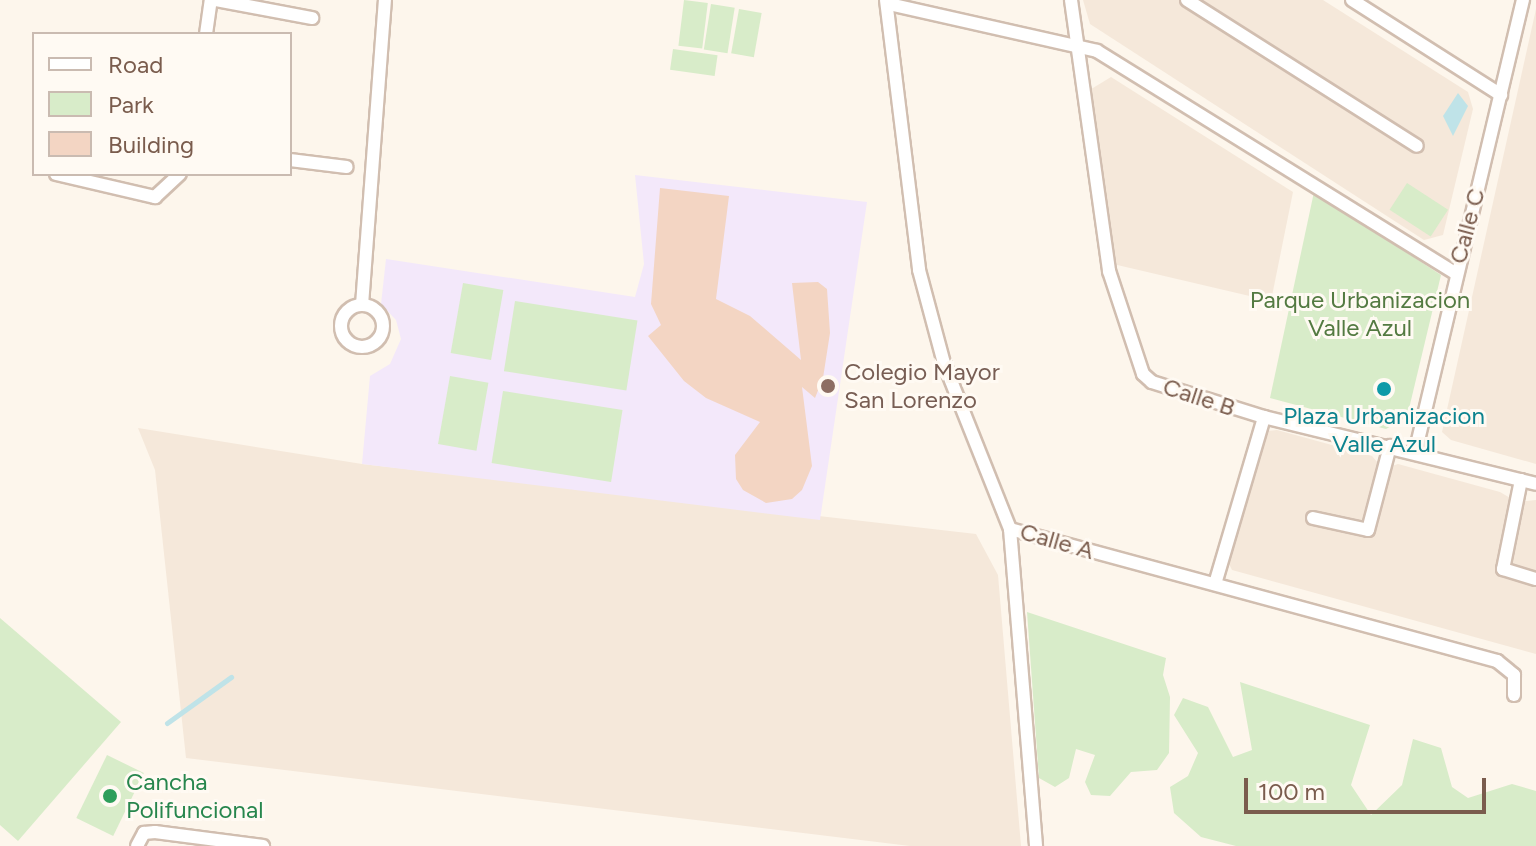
<!DOCTYPE html>
<style>
body{margin:0}
#map{position:relative;width:1536px;height:846px;overflow:hidden;background:#fdf6ec;font-family:Figtree,sans-serif}
div>[style]{position:absolute}
.residential>*{inset:0;background:#f5e8da}
.education>*{inset:0;background:#f3e8fa}
.green>*{inset:0;background:#d8ecc9;transform-origin:0 0}
.water>*{inset:0;background:#bfe3e8}
.stream>*{height:5px;margin:-2.5px;padding:0 2.5px;transform-origin:2.5px;border-radius:2.5px;background:#bfe3e8}
.building>*{inset:0;background:#f3d5c3}
.roads{filter:drop-shadow(2px 0 #d1beb0) drop-shadow(-2px 0 #d1beb0) drop-shadow(0 2px #d1beb0) drop-shadow(0 -2px #d1beb0)}
.minor>*{height:12px;margin:-6px;padding:0 6px;transform-origin:6px;border-radius:6px;background:#fff}
.minor>.ring{margin:-6px;padding:0;box-sizing:content-box;background:none;border:12px solid #fff;border-radius:50%}
.dots>*{width:22px;height:22px;translate:-50% -50%;box-sizing:border-box;border:4px solid #fffaf3;border-radius:50%}
span{translate:-50% -50%;white-space:nowrap;text-align:center;line-height:1.15;-webkit-text-stroke:6px #fffaf3;paint-order:stroke}
.street-label{font-size:24px;color:#7a5c4d}
.park-label{font-size:24px;color:#537a41}
.education-label{font-size:24px;color:#785e54}
.left{translate:0 -50%;text-align:left}
.culture-label{font-size:24px;color:#0d838f}
.leisure-label{font-size:24px;color:#27864d}
.legend{position:absolute;left:32px;top:32px;width:260px;height:144px;box-sizing:border-box;background:#fffaf3;border:2px solid #cabbb1;margin:0;padding:10px 14px;list-style:none;font-size:24px;color:#7a5c4d}
.legend li{display:flex;align-items:center;gap:16px;height:40px}
.legend b{width:40px;border:2px solid #cabbb1}
.scale{position:absolute;left:1244px;top:778px;width:242px;height:36px;box-sizing:border-box;border:4px solid #7a5c4d;border-top:0;padding-left:10px;font-size:24px;line-height:28px;white-space:nowrap;color:#7a5c4d;-webkit-text-stroke:6px #fffaf3;paint-order:stroke}
</style>
<div id="map">
<div class="residential">
<div style="clip-path:polygon(1083px 0,1323px 0,1468px 92px,1473px 109px,1443px 235px,1424px 240px,1090px 24px)"></div>
<div style="clip-path:polygon(1536px 9px,1536px 464px,1451px 440px,1442px 432px)"></div>
<div style="clip-path:polygon(1111px 77px,1293px 192px,1271px 301px,1113px 264px,1088px 91px)"></div>
<div style="clip-path:polygon(138px 428px,362px 464px,976px 534px,998px 575px,1021px 846px,910px 846px,186px 758px,155px 470px)"></div>
<div style="clip-path:polygon(1277px 430px,1372px 456px,1383px 469px,1398px 464px,1500px 492px,1517px 502px,1536px 500px,1536px 654px,1232px 570px,1228px 562px,1263px 439px,1267px 431px)"></div>
</div>
<div class="education">
<div style="clip-path:polygon(635px 175px,867px 202px,820px 520px,362px 464px,370px 376px,390px 364px,401px 339px,396px 320px,381px 304px,386px 259px,635px 297px,644px 264px)"></div>
</div>
<div class="green">
<div style="left:684px;top:0;width:24px;height:46px;rotate:7deg"></div>
<div style="left:711px;top:4px;width:24px;height:46px;rotate:9deg"></div>
<div style="left:739px;top:9px;width:23px;height:45px;rotate:10deg"></div>
<div style="left:673px;top:49px;width:45px;height:21px;rotate:8deg"></div>
<div style="left:1407px;top:183px;width:49px;height:32px;rotate:33deg"></div>
<div style="clip-path:polygon(1314px 192px,1441px 275px,1407px 417px,1386px 429px,1270px 398px)"></div>
<div style="left:463px;top:283px;width:41px;height:71px;rotate:10deg"></div>
<div style="left:515px;top:301px;width:124px;height:71px;rotate:9deg"></div>
<div style="left:450px;top:376px;width:39px;height:69px;rotate:10deg"></div>
<div style="left:503px;top:391px;width:121px;height:73px;rotate:9deg"></div>
<div style="clip-path:polygon(1027px 612px,1166px 658px,1163px 675px,1170px 697px,1169px 753px,1157px 770px,1131px 772px,1110px 796px,1091px 795px,1085px 782px,1095px 755px,1076px 749px,1069px 778px,1055px 787px,1039px 778px)"></div>
<div style="clip-path:polygon(0 618px,121px 722px,18px 841px,0 825px)"></div>
<div style="clip-path:polygon(1240px 682px,1370px 725px,1351px 785px,1371px 815px,1402px 785px,1413px 739px,1441px 748px,1452px 787px,1468px 798px,1512px 784px,1536px 791px,1536px 846px,1236px 846px,1201px 837px,1174px 813px,1170px 787px,1188px 776px,1198px 753px,1174px 715px,1183px 698px,1208px 707px,1233px 757px,1252px 750px)"></div>
<div style="left:107px;top:755px;width:41px;height:70px;rotate:26deg"></div>
</div>
<div class="water">
<div style="clip-path:polygon(1458px 93px,1468px 106px,1453px 136px,1443px 116px)"></div>
</div>
<div class="stream">
<div style="left:167px;top:723px;width:79px;rotate:-35.7deg"></div>
</div>
<div class="building">
<div style="clip-path:polygon(660px 188px,729px 196px,716px 299px,750px 316px,801px 360px,792px 283px,818px 282px,827px 289px,830px 333px,823px 378px,815px 398px,802px 387px,812px 466px,802px 490px,792px 499px,766px 503px,743px 490px,736px 479px,735px 455px,760px 422px,706px 398px,684px 381px,648px 336px,661px 325px,651px 304px)"></div>
</div>
<div class="roads">
<div class="minor">
<div style="left:216px;top:0;width:98px;rotate:10.6deg"></div>
<div style="left:886px;top:0;width:272px;rotate:83deg"></div>
<div style="left:919px;top:270px;width:96px;rotate:75deg"></div>
<div style="left:944px;top:363px;width:179px;rotate:68.3deg"></div>
<div style="left:1010px;top:529px;width:318px;rotate:85.3deg"></div>
<div style="left:1071px;top:0;width:274px;rotate:82deg"></div>
<div style="left:1109px;top:271px;width:108px;rotate:71.7deg"></div>
<div style="left:1143px;top:374px;width:12px;rotate:42deg"></div>
<div style="left:1152px;top:382px;width:117px;rotate:17.4deg"></div>
<div style="left:1264px;top:417px;width:280px;rotate:13.8deg"></div>
<div style="left:1187px;top:0;width:272px;rotate:32.4deg"></div>
<div style="left:1352px;top:0;width:177px;rotate:32.5deg"></div>
<div style="left:889px;top:4px;width:213px;rotate:12.7deg"></div>
<div style="left:1097px;top:51px;width:421px;rotate:31.8deg"></div>
<div style="left:206px;top:34px;width:34px;rotate:-82deg"></div>
<div style="left:290px;top:160px;width:57px;rotate:7deg"></div>
<div style="left:56px;top:174px;width:102px;rotate:13.1deg"></div>
<div style="left:155px;top:197px;width:34px;rotate:-43deg"></div>
<div style="left:362px;top:305px;width:306px;rotate:-85.7deg"></div>
<div class="ring" style="left:341px;top:305px;width:30px;height:30px"></div>
<div style="left:1415px;top:453px;width:466px;rotate:-76.6deg"></div>
<div style="left:1521px;top:480px;width:91px;rotate:101.4deg"></div>
<div style="left:1503px;top:569px;width:34px;rotate:17deg"></div>
<div style="left:1313px;top:518px;width:56px;rotate:12.3deg"></div>
<div style="left:1368px;top:530px;width:87px;rotate:-75.3deg"></div>
<div style="left:1010px;top:529px;width:505px;rotate:15.17deg"></div>
<div style="left:1497px;top:661px;width:22px;rotate:39deg"></div>
<div style="left:1514px;top:675px;width:20px;rotate:90deg"></div>
<div style="left:1215px;top:584px;width:174px;rotate:-73.6deg"></div>
<div style="left:137px;top:846px;width:15px;rotate:-62deg"></div>
<div style="left:144px;top:833px;width:11px;rotate:-5deg"></div>
<div style="left:155px;top:832px;width:109px;rotate:7.4deg"></div>
</div>
</div>
<div class="dots">
<div style="left:828px;top:386px;background:#8d6e63"></div>
<div style="left:1384px;top:389px;background:#0f9aa8"></div>
<div style="left:110px;top:796px;background:#2e9e5b"></div>
</div>
<div class="street-label">
<span style="left:1467px;top:226px;rotate:-75deg">Calle C</span>
<span style="left:1199px;top:397px;rotate:18deg">Calle B</span>
<span style="left:1057px;top:541px;rotate:16deg">Calle A</span>
</div>
<div class="park-label">
<span style="left:1360px;top:314px">Parque Urbanizacion<br>Valle Azul</span>
</div>
<div class="education-label">
<span class="left" style="left:844px;top:386px">Colegio Mayor<br>San Lorenzo</span>
</div>
<div class="culture-label">
<span style="left:1384px;top:430px">Plaza Urbanizacion<br>Valle Azul</span>
</div>
<div class="leisure-label">
<span class="left" style="left:126px;top:796px">Cancha<br>Polifuncional</span>
</div>
<ul class="legend">
<li><b style="height:10px;background:#fff"></b>Road</li>
<li><b style="height:22px;background:#d8ecc9"></b>Park</li>
<li><b style="height:22px;background:#f3d5c3"></b>Building</li>
</ul>
<div class="scale">100 m</div>
</div>
